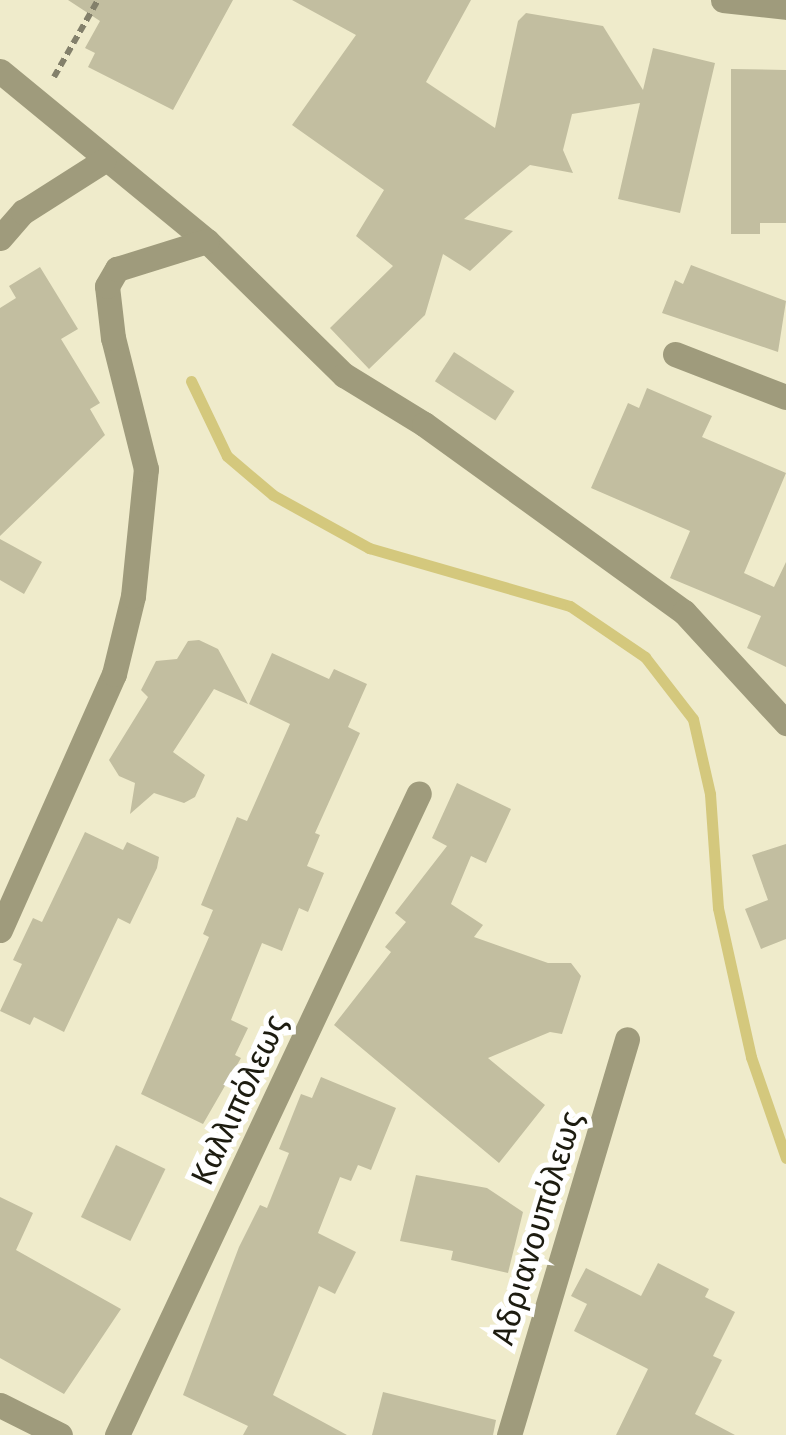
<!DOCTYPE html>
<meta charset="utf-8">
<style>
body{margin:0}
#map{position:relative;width:786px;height:1435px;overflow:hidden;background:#efebcb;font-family:"Fira Sans",sans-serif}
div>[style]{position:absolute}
.stream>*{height:11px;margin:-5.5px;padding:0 5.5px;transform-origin:5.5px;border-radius:5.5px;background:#d4c87d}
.building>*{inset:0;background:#c2bea0;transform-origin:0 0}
.path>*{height:6px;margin-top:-3px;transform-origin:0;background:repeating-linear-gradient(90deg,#83806b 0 8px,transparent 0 13px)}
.minor>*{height:25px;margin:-12.5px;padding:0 12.5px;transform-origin:12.5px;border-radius:12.5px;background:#9f9b7c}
span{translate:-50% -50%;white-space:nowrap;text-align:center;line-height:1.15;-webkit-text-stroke:10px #fff;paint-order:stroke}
.street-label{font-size:32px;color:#1d1c10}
</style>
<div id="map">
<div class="stream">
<div style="left:191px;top:381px;width:83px;rotate:64.4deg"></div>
<div style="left:227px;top:456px;width:60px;rotate:40.3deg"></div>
<div style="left:273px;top:495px;width:110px;rotate:28.9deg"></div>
<div style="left:369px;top:548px;width:209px;rotate:16.1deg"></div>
<div style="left:570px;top:606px;width:91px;rotate:34.2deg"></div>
<div style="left:645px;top:657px;width:78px;rotate:52.3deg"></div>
<div style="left:693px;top:719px;width:77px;rotate:77.2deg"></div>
<div style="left:710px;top:794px;width:114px;rotate:86deg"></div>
<div style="left:718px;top:908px;width:153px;rotate:77.5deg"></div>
<div style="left:751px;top:1057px;width:107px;rotate:70.9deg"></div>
</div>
<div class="building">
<div style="clip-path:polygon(68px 0,233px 0,173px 110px,88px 67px,95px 53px,85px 48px,100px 21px)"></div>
<div style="clip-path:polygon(292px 0,471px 0,426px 82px,495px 128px,518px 21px,526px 13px,603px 26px,643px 90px,653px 48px,715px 63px,680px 213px,618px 199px,640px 103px,572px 114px,563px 150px,573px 173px,530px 165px,464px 219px,513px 231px,470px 271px,443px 254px,425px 315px,369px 369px,330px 328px,393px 266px,356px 236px,384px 190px,292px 125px,356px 35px)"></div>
<div style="clip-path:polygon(731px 69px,786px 70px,786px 223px,760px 223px,760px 234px,731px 234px)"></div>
<div style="clip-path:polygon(691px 265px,786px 301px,778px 352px,662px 313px,675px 280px,683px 284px)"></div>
<div style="clip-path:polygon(40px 267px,78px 329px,61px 339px,100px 403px,90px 409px,105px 435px,0 536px,0 308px,16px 298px,9px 286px)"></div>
<div style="left:454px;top:352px;width:72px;height:35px;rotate:33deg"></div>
<div style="clip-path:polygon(647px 388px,712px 416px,702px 437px,786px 473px,744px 573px,774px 587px,786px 562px,786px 667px,747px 648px,761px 616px,670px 578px,690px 531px,591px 488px,628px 403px,639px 408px)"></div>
<div style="clip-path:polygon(0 539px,42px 562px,24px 594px,0 580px)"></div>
<div style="clip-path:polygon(199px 640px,218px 649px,248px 704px,214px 689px,173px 752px,205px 775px,195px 797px,184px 803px,154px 793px,130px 814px,135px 783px,119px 776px,109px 760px,148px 697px,141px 690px,156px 661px,177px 659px,188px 641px)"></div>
<div style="clip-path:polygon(272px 653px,329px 679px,334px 669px,367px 684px,348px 727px,360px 733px,315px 833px,320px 835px,307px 866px,324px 873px,308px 912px,299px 908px,282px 951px,262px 943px,231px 1020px,248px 1028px,235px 1055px,241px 1058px,203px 1124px,141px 1094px,209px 937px,203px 934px,213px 910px,201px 905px,237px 817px,247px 821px,290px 724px,249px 704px)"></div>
<div style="clip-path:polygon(457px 783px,511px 809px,486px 863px,471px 856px,451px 904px,483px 925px,474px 937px,548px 963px,571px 963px,581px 976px,562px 1034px,550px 1032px,488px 1058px,545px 1105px,499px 1163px,334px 1025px,391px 952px,385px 947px,406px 922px,395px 913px,447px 846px,432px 838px)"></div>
<div style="clip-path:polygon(85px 832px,123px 850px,127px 842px,159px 857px,157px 868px,130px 924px,118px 918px,64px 1032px,34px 1017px,30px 1025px,0 1011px,22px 964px,13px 960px,33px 918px,42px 922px)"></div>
<div style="clip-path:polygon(786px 844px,786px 939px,761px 949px,745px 909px,768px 900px,752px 855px)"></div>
<div style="clip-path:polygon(321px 1077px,396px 1108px,371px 1170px,358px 1165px,351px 1181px,340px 1177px,318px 1233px,356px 1252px,335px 1294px,319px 1286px,273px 1395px,347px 1435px,243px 1435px,248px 1426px,183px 1395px,239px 1247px,260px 1205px,267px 1208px,289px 1153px,279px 1149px,301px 1094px,312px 1098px)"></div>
<div style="left:116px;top:1145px;width:55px;height:80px;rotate:26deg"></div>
<div style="clip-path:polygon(416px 1175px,487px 1188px,523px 1212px,508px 1273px,451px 1260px,453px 1251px,400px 1241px)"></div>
<div style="clip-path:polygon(0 1197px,33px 1213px,16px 1250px,121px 1309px,64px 1394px,0 1358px)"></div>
<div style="clip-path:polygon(658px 1263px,709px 1289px,705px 1297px,735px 1312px,713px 1356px,722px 1360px,695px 1414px,735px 1435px,616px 1435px,648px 1369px,574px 1331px,587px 1304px,571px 1296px,586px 1268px,641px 1296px)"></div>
<div style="clip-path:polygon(383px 1392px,496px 1420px,493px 1435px,372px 1435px)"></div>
</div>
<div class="path">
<div style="left:54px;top:77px;width:89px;rotate:-60.3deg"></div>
</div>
<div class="minor">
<div style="left:723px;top:0;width:63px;rotate:6.3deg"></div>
<div style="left:0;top:71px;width:268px;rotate:39.4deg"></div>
<div style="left:207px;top:241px;width:192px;rotate:44.4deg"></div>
<div style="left:344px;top:375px;width:94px;rotate:31.5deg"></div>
<div style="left:424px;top:424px;width:321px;rotate:35.9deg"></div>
<div style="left:684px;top:612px;width:151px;rotate:47.4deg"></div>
<div style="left:0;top:238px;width:35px;rotate:-49deg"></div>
<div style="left:23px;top:212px;width:95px;rotate:-32.5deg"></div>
<div style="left:675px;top:354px;width:119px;rotate:21.2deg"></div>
<div style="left:0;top:930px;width:280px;rotate:-66deg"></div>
<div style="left:114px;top:674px;width:80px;rotate:-76.3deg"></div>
<div style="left:133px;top:596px;width:128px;rotate:-84.2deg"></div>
<div style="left:146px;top:469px;width:135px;rotate:-104.1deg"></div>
<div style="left:113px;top:338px;width:52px;rotate:-96.6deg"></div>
<div style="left:107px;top:286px;width:20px;rotate:-60deg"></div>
<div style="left:117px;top:269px;width:94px;rotate:-17.3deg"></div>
<div style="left:0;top:1405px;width:67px;rotate:26.6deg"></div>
<div style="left:117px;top:1435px;width:709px;rotate:-64.81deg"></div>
<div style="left:509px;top:1435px;width:413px;rotate:-73.4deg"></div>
</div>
<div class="street-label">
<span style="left:239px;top:1100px;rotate:-65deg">Καλλιπόλεως</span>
<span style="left:537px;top:1228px;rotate:-73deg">Αδριανουπόλεως</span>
</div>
</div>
